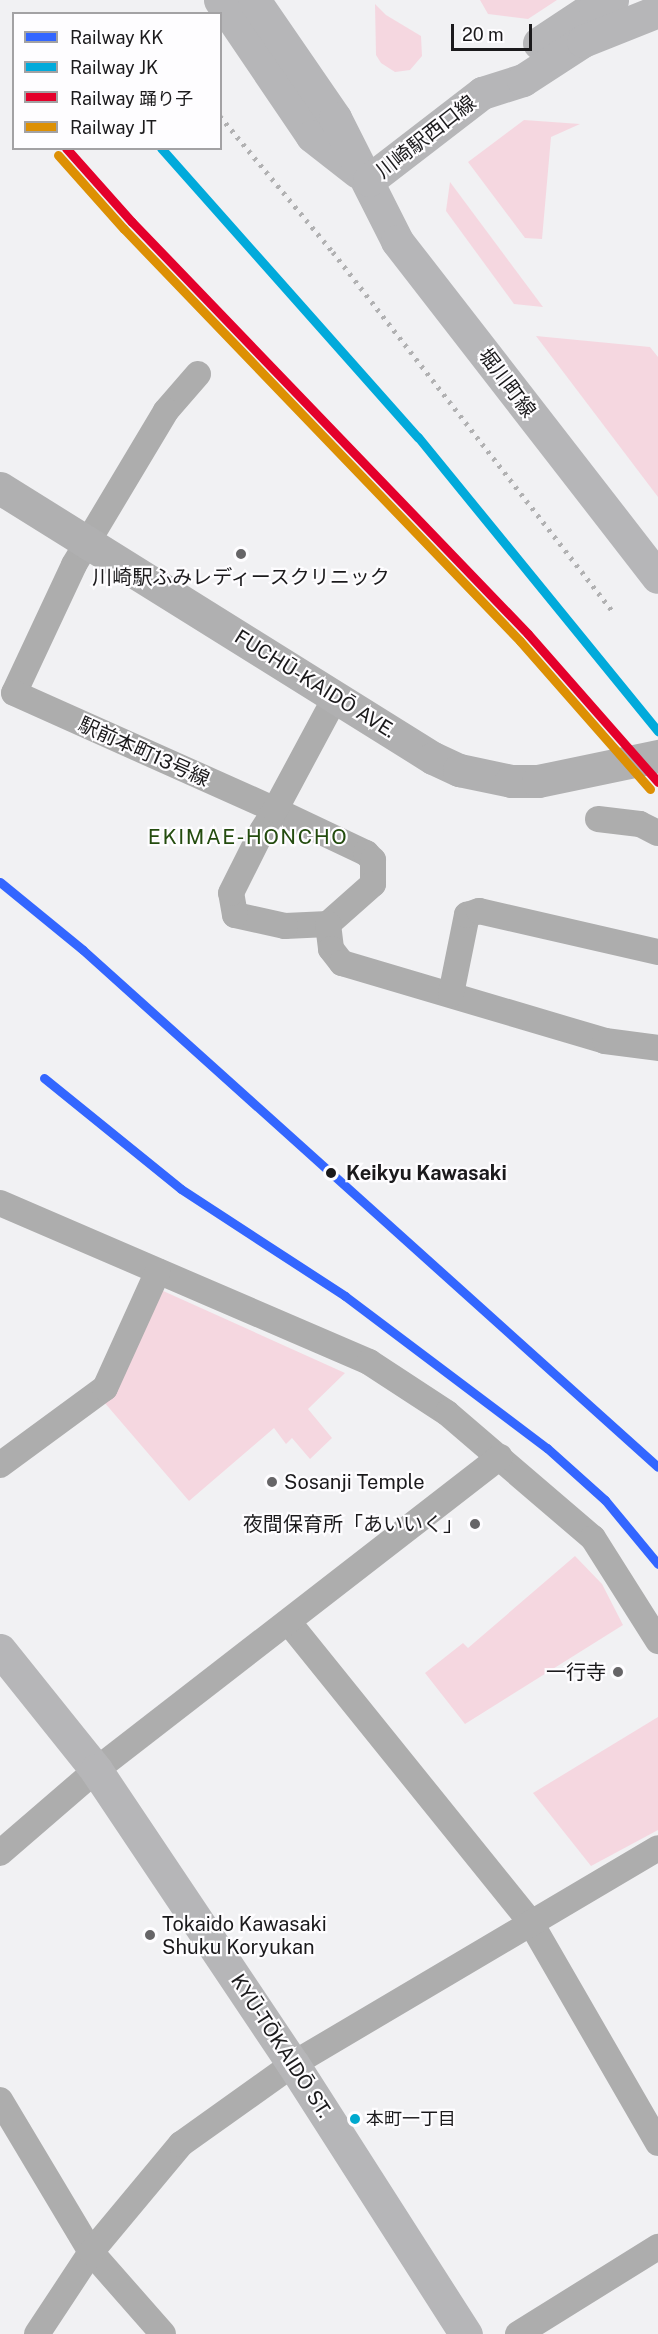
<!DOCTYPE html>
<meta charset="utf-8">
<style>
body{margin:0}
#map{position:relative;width:658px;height:2334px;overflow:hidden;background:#f1f1f3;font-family:"Public Sans","Noto Sans JP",sans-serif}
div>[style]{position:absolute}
.green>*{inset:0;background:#f5d7e0}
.street>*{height:26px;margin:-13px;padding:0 13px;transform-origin:13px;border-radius:13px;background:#adadad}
.secondary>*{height:33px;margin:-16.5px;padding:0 16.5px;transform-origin:16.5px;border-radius:16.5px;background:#b6b6b8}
.primary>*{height:33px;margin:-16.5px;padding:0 16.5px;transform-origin:16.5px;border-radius:16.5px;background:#b0b0b1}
.rail>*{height:4.5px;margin-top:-2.25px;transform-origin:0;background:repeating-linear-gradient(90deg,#b1b1b2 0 3px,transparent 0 9px)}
.rail-1>*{height:9px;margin:-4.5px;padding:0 4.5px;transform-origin:4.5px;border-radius:4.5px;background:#36f}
.rail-2>*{height:9px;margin:-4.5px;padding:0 4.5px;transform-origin:4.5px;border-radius:4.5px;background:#01aadb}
.rail-3>*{height:9px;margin:-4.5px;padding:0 4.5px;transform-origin:4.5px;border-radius:4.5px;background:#e4002b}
.rail-4>*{height:9px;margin:-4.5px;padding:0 4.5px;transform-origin:4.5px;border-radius:4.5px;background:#dd9004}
.dots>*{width:16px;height:16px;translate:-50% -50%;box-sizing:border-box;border:3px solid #fefdff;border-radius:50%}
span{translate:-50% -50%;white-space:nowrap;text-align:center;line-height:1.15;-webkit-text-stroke:4.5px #fefdff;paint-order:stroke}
.bus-label{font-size:18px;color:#1b1a1c}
.left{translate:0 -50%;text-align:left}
.street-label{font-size:20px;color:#1b1a1c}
.poi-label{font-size:20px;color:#1b1a1c}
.right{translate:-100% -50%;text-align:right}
.stop-label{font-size:20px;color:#1b1a1c;font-weight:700}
.neighbourhood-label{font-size:21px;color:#244c0f;letter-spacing:1.5px}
.legend{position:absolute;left:12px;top:12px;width:210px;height:138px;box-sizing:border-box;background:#fefdff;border:2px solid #a3a2a4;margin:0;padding:8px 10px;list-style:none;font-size:18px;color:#1b1a1c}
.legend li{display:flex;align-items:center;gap:12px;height:30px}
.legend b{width:30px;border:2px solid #a3a2a4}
.scale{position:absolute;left:451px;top:24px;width:81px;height:27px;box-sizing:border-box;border:3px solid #1b1a1c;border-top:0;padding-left:8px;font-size:18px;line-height:21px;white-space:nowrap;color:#1b1a1c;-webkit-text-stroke:4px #fefdff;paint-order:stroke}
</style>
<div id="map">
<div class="green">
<div style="clip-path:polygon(480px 0,557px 0,528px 19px,488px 14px)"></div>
<div style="clip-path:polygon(375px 4px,386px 15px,421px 36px,422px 56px,410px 70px,395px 72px,381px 63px,376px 55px)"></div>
<div style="clip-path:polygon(524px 120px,580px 124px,551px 137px,542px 239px,525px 238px,468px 162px)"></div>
<div style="clip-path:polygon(450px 182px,543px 307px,514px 304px,446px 211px)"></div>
<div style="clip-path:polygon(536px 336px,650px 347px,658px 357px,658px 497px)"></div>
<div style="clip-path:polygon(161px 1290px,345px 1373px,308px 1409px,332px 1438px,310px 1459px,292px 1438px,286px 1444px,274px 1428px,189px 1501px,104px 1402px)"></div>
<div style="clip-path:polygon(575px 1556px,602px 1584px,623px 1625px,465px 1724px,425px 1673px,463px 1643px,468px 1648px)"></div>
<div style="clip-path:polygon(658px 1717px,658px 1830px,591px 1866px,533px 1793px)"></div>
</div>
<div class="street">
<div style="left:198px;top:374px;width:49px;rotate:130.9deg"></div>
<div style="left:166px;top:411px;width:179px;rotate:120.9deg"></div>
<div style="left:74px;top:565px;width:141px;rotate:115.1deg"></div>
<div style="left:14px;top:693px;width:286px;rotate:24.1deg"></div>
<div style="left:275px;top:810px;width:101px;rotate:25.3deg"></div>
<div style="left:366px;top:853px;width:10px;rotate:45deg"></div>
<div style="left:373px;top:860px;width:24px;rotate:90deg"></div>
<div style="left:373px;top:884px;width:60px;rotate:138.4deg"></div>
<div style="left:328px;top:924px;width:43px;rotate:177.3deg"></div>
<div style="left:285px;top:926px;width:51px;rotate:-167.6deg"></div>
<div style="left:235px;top:915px;width:22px;rotate:-100deg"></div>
<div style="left:231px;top:893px;width:69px;rotate:-63.4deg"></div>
<div style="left:262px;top:831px;width:25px;rotate:-58deg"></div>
<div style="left:275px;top:810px;width:129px;rotate:-61.8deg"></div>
<div style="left:598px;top:819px;width:42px;rotate:6.8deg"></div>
<div style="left:640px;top:824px;width:20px;rotate:27deg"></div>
<div style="left:328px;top:924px;width:25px;rotate:83deg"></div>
<div style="left:331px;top:949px;width:18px;rotate:52deg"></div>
<div style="left:342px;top:963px;width:274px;rotate:16.5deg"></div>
<div style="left:605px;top:1041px;width:53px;rotate:7.5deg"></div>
<div style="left:451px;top:994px;width:81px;rotate:-78.6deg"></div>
<div style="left:467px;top:915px;width:13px;rotate:-18deg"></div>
<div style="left:479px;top:911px;width:184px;rotate:12.9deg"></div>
<div style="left:0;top:1203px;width:402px;rotate:23.3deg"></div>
<div style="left:369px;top:1362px;width:93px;rotate:33.2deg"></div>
<div style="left:447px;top:1413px;width:192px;rotate:40.6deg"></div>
<div style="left:593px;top:1538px;width:122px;rotate:57.7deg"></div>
<div style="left:0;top:1465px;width:130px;rotate:-36.3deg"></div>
<div style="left:105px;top:1388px;width:128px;rotate:-65.6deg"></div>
<div style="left:290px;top:1624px;width:384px;rotate:51.1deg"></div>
<div style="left:531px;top:1923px;width:254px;rotate:60deg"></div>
<div style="left:0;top:1853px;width:127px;rotate:-40.8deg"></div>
<div style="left:96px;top:1770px;width:511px;rotate:-37.77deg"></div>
<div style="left:0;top:2100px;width:177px;rotate:59.1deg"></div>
<div style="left:91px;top:2252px;width:109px;rotate:48.7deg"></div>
<div style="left:37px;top:2334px;width:98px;rotate:-56.6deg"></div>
<div style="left:91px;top:2252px;width:141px;rotate:-50.2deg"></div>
<div style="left:181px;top:2144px;width:138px;rotate:-35.5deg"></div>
<div style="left:293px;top:2064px;width:424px;rotate:-30.6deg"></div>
<div style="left:518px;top:2334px;width:165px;rotate:-31.9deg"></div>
</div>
<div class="secondary">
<div style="left:220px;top:0;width:164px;rotate:55.9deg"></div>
<div style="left:312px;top:136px;width:58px;rotate:38deg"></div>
<div style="left:254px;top:0;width:143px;rotate:55.5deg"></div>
<div style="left:335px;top:118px;width:138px;rotate:63.2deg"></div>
<div style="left:397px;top:241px;width:425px;rotate:52.2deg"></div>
<div style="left:539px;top:43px;width:67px;rotate:-33.5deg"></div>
<div style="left:595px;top:6px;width:18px;rotate:-19deg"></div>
<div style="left:369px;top:180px;width:143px;rotate:-37.6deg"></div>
<div style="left:482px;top:93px;width:43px;rotate:-17.6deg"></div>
<div style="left:523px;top:80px;width:72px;rotate:-33deg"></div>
<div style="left:583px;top:41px;width:81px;rotate:-21.8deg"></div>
<div style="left:0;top:1650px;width:154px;rotate:51.3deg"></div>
<div style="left:96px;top:1770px;width:354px;rotate:56.2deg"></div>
<div style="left:293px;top:2064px;width:321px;rotate:57.4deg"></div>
</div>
<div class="primary">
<div style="left:0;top:488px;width:510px;rotate:31.95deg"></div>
<div style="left:433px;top:758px;width:29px;rotate:25deg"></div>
<div style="left:459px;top:770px;width:53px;rotate:11.9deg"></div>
<div style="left:511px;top:781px;width:27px"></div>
<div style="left:538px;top:781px;width:123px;rotate:-11.8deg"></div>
</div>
<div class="rail">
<div style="left:220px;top:116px;width:177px;rotate:50.3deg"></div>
<div style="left:333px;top:252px;width:457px;rotate:52.1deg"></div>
</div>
<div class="rail-1">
<div style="left:0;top:882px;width:107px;rotate:39.3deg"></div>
<div style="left:83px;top:950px;width:773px;rotate:41.96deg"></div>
<div style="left:44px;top:1078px;width:176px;rotate:39deg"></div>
<div style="left:181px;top:1189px;width:196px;rotate:33.1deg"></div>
<div style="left:345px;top:1296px;width:253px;rotate:37deg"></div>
<div style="left:547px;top:1448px;width:78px;rotate:41.9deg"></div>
<div style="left:605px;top:1500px;width:83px;rotate:50.4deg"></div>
</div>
<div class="rail-2">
<div style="left:161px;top:148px;width:387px;rotate:48.4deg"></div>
<div style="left:418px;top:437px;width:380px;rotate:50.8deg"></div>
</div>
<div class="rail-3">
<div style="left:66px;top:148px;width:99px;rotate:48.3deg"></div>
<div style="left:132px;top:222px;width:571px;rotate:46.13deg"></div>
<div style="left:528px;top:634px;width:197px;rotate:48.7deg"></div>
</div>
<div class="rail-4">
<div style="left:58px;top:155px;width:99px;rotate:48.3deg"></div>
<div style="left:124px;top:229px;width:571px;rotate:46.13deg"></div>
<div style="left:520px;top:641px;width:197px;rotate:48.7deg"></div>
</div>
<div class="dots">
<div style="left:241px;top:554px;background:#666567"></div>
<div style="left:331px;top:1173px;background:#1b1a1c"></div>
<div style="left:272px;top:1482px;background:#666567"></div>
<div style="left:475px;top:1524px;background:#666567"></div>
<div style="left:618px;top:1672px;background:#666567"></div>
<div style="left:150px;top:1935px;background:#666567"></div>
<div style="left:355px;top:2119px;background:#00a9ce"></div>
</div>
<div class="bus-label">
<span class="left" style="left:366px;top:2119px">本町一丁目</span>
</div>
<div class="street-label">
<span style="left:426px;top:137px;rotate:-38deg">川崎駅西口線</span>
<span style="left:507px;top:383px;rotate:53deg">堀川町線</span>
<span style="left:315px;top:684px;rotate:32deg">FUCHŪ-KAIDŌ AVE.</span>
<span style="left:144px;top:752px;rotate:24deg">駅前本町13号線</span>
<span style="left:281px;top:2046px;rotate:57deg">KYŪ-TŌKAIDŌ ST.</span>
</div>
<div class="poi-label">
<span style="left:241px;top:577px">川崎駅ふみレディースクリニック</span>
<span class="left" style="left:284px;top:1482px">Sosanji Temple</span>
<span class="right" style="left:463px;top:1524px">夜間保育所「あいいく」</span>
<span class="right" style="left:606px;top:1672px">一行寺</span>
<span class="left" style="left:162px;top:1936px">Tokaido Kawasaki<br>Shuku Koryukan</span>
</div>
<div class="stop-label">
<span class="left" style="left:346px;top:1173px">Keikyu Kawasaki</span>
</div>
<div class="neighbourhood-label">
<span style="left:248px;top:837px">EKIMAE-HONCHO</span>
</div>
<ul class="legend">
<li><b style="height:8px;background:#36f"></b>Railway KK</li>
<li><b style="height:8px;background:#01aadb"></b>Railway JK</li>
<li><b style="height:8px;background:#e4002b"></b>Railway 踊り子</li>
<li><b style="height:8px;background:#dd9004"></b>Railway JT</li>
</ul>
<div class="scale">20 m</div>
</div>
